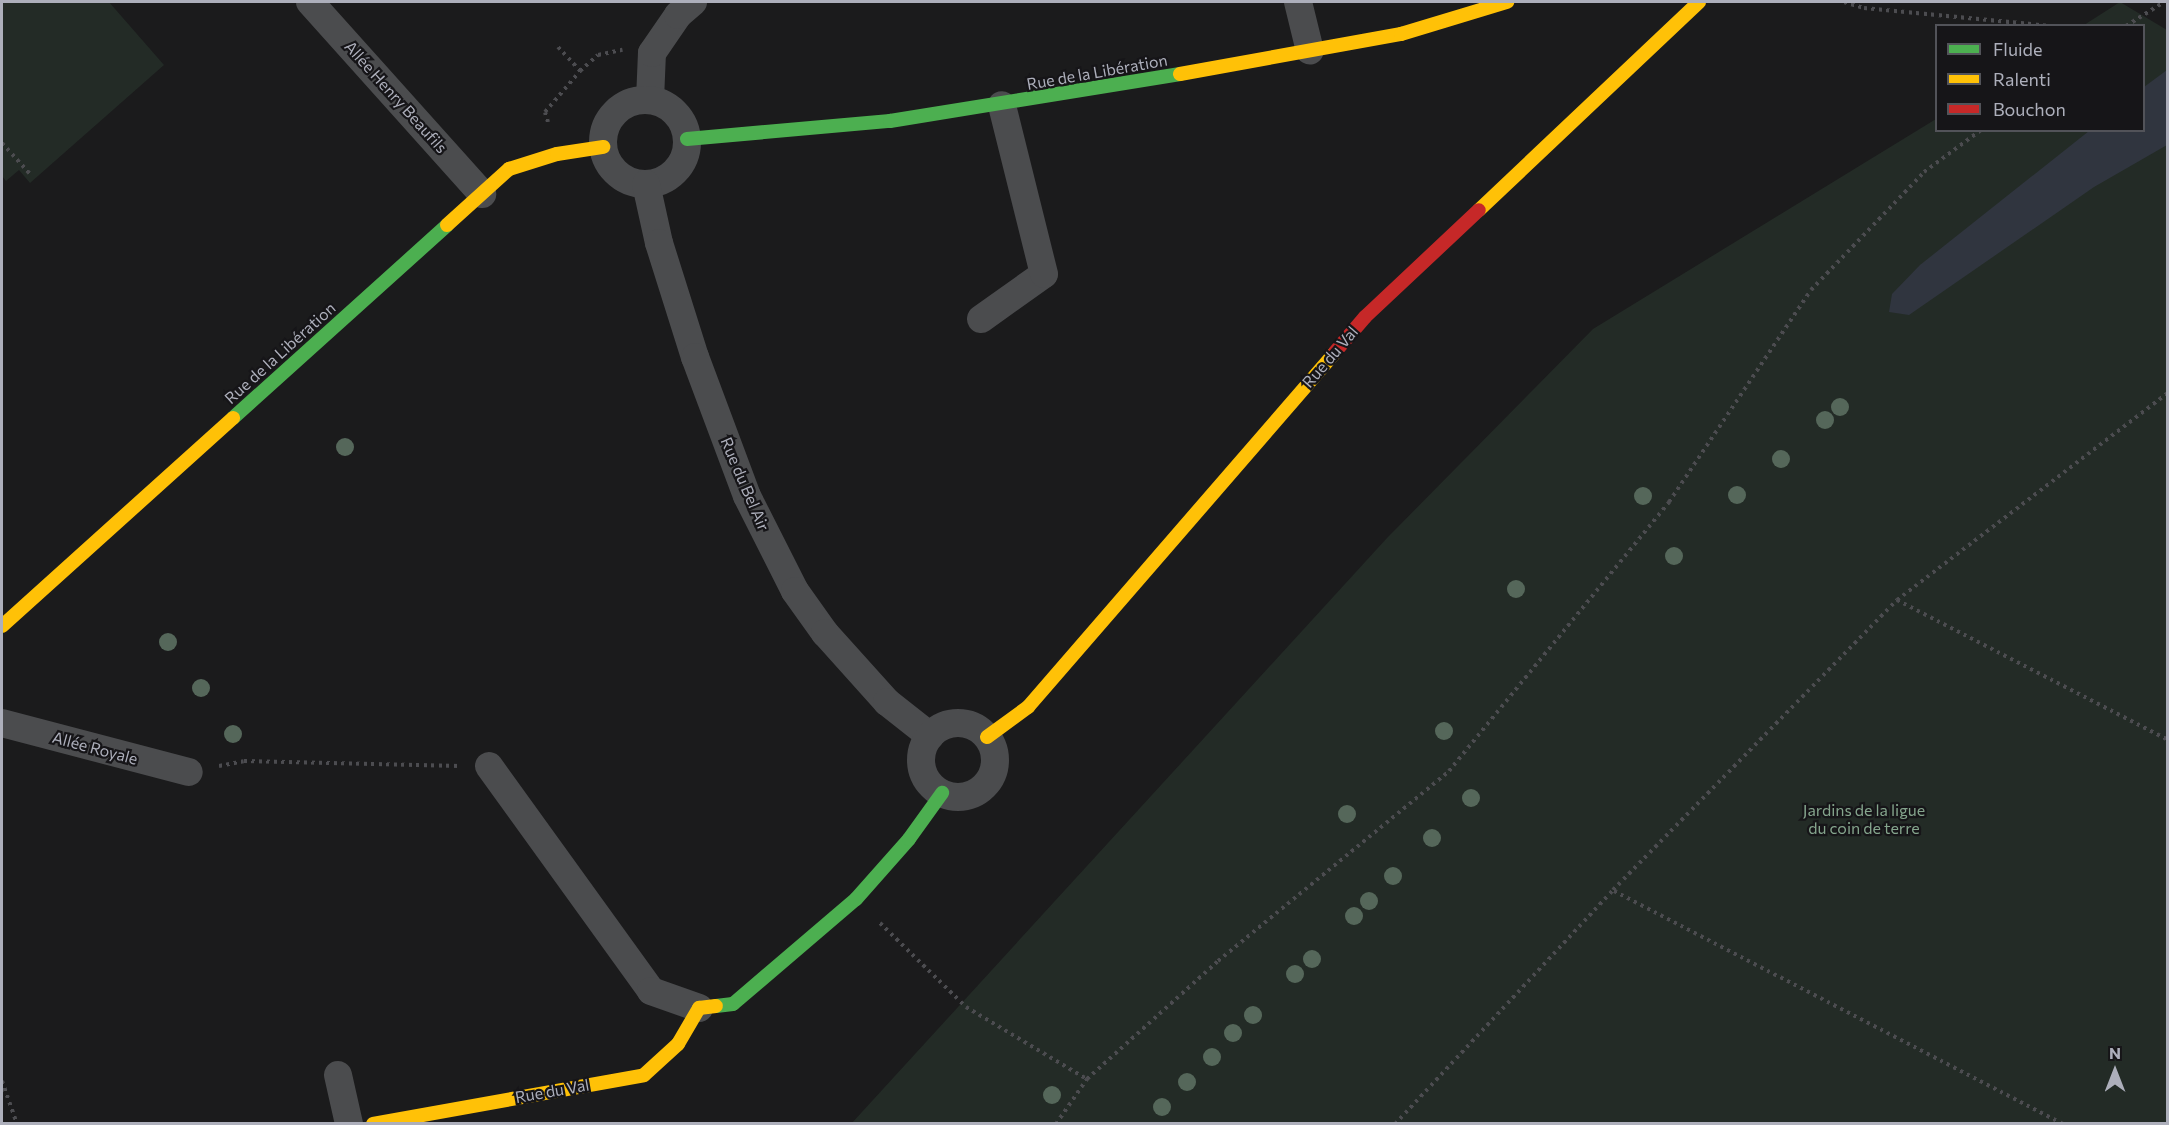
<!DOCTYPE html>
<meta charset="utf-8">
<style>
body{margin:0}
#map{position:relative;width:2169px;height:1125px;overflow:hidden;background:#1b1b1c;font-family:Commissioner,sans-serif}
div>[style]{position:absolute}
.green>*{inset:0;background:#232b26}
.water>*{inset:0;background:#30353f}
.path>*{height:4px;margin-top:-2px;transform-origin:0;background:repeating-linear-gradient(90deg,#4c4c50 0 3px,transparent 0 7.5px)}
.street>*{height:28px;margin:-14px;padding:0 14px;transform-origin:14px;border-radius:14px;background:#4b4c4e}
.street>.ring{margin:-14px;padding:0;box-sizing:content-box;background:none;border:28px solid #4b4c4e;border-radius:50%}
.fast>*{height:14px;margin:-7px;padding:0 7px;transform-origin:7px;border-radius:7px;background:#4caf50}
.slow>*{height:14px;margin:-7px;padding:0 7px;transform-origin:7px;border-radius:7px;background:#ffc107}
.jam>*{height:14px;margin:-7px;padding:0 7px;transform-origin:7px;border-radius:7px;background:#c62828}
.trees>*{width:18px;height:18px;margin:-9px;border-radius:50%;background:#55675a}
span{translate:-50% -50%;white-space:nowrap;text-align:center;line-height:1.15;-webkit-text-stroke:4.5px #161518;paint-order:stroke}
.street-label{font-size:16px;color:#adafbb}
.park-label{font-size:16px;color:#85a58d}
.frame{position:absolute;inset:0;border:3px solid #adafbb;pointer-events:none}
.legend{position:absolute;left:1935px;top:24px;width:210px;height:108px;box-sizing:border-box;background:#161518;border:2px solid #525359;margin:0;padding:8px 10px;list-style:none;font-size:18px;color:#adafbb}
.legend li{display:flex;align-items:center;gap:12px;height:30px}
.legend b{width:30px;border:2px solid #525359}
.north{position:absolute;left:2085px;top:1041px;width:60px;height:60px;-webkit-text-stroke:4px #161518;paint-order:stroke;rotate:0deg;font-size:16px;font-weight:700;line-height:24px;text-align:center;color:#adafbb}
.north::after{content:'';display:block;margin:auto;width:21px;height:27px;background:#adafbb;clip-path:polygon(50% 0,100% 100%,50% 72%,0 100%)}
</style>
<div id="map">
<div class="green">
<div style="clip-path:polygon(2px 2px,109px 2px,164px 65px,30px 183px,19px 170px,6px 181px,2px 176px)"></div>
<div style="clip-path:polygon(2120px 2px,2167px 30px,2167px 1123px,851px 1124px,1387px 538px,1593px 329px,1936px 119px,1936px 130px,2144px 130px,2144px 26px,2084px 25px)"></div>
</div>
<div class="water">
<div style="clip-path:polygon(2167px 70px,2167px 145px,2094px 187px,1909px 315px,1889px 312px,1892px 294px,1920px 265px,2089px 131px,2144px 130px,2144px 87px)"></div>
</div>
<div class="path">
<div style="left:1844px;top:2px;width:21px;rotate:17deg"></div>
<div style="left:1864px;top:8px;width:187px;rotate:5.5deg"></div>
<div style="left:2126px;top:26px;width:45px;rotate:-32.3deg"></div>
<div style="left:558px;top:47px;width:33px;rotate:47deg"></div>
<div style="left:548px;top:122px;width:10px;rotate:-107deg"></div>
<div style="left:545px;top:112px;width:54px;rotate:-49.5deg"></div>
<div style="left:580px;top:71px;width:24px;rotate:-42deg"></div>
<div style="left:598px;top:55px;width:25px;rotate:-12deg"></div>
<div style="left:2px;top:143px;width:42px;rotate:47.9deg"></div>
<div style="left:1897px;top:600px;width:305px;rotate:27.3deg"></div>
<div style="left:219px;top:766px;width:25px;rotate:-11deg"></div>
<div style="left:244px;top:761px;width:216px;rotate:1.3deg"></div>
<div style="left:1614px;top:891px;width:506px;rotate:27.43deg"></div>
<div style="left:880px;top:923px;width:120px;rotate:44.3deg"></div>
<div style="left:966px;top:1007px;width:141px;rotate:30.8deg"></div>
<div style="left:2px;top:1081px;width:46px;rotate:70.8deg"></div>
<div style="left:1056px;top:1124px;width:55px;rotate:-55.4deg"></div>
<div style="left:1087px;top:1079px;width:176px;rotate:-42deg"></div>
<div style="left:1218px;top:961px;width:299px;rotate:-39.4deg"></div>
<div style="left:1449px;top:771px;width:348px;rotate:-50.7deg"></div>
<div style="left:1669px;top:502px;width:255px;rotate:-56.2deg"></div>
<div style="left:1811px;top:290px;width:163px;rotate:-46.2deg"></div>
<div style="left:1924px;top:172px;width:71px;rotate:-36.4deg"></div>
<div style="left:1395px;top:1124px;width:320px;rotate:-47deg"></div>
<div style="left:1613px;top:890px;width:406px;rotate:-45.6deg"></div>
<div style="left:1897px;top:600px;width:341px;rotate:-37.4deg"></div>
</div>
<div class="street">
<div style="left:310px;top:2px;width:258px;rotate:48.1deg"></div>
<div style="left:1298px;top:2px;width:50px;rotate:76.2deg"></div>
<div style="left:650px;top:100px;width:47px;rotate:-87.6deg"></div>
<div style="left:652px;top:53px;width:46px;rotate:-55.6deg"></div>
<div style="left:678px;top:15px;width:20px;rotate:-41deg"></div>
<div class="ring" style="left:603px;top:100px;width:56px;height:56px"></div>
<div style="left:646px;top:184px;width:60px;rotate:77.6deg"></div>
<div style="left:659px;top:243px;width:120px;rotate:72.5deg"></div>
<div style="left:695px;top:357px;width:148px;rotate:69.5deg"></div>
<div style="left:747px;top:496px;width:106px;rotate:63.2deg"></div>
<div style="left:795px;top:591px;width:52px;rotate:54.5deg"></div>
<div style="left:825px;top:633px;width:93px;rotate:48.1deg"></div>
<div style="left:887px;top:702px;width:55px;rotate:38.3deg"></div>
<div style="left:981px;top:319px;width:77px;rotate:-35.5deg"></div>
<div style="left:1044px;top:274px;width:174px;rotate:-104deg"></div>
<div style="left:2px;top:723px;width:193px;rotate:14.7deg"></div>
<div class="ring" style="left:921px;top:723px;width:46px;height:46px"></div>
<div style="left:489px;top:766px;width:277px;rotate:54.2deg"></div>
<div style="left:651px;top:991px;width:51px;rotate:19.5deg"></div>
<div style="left:338px;top:1075px;width:50px;rotate:77.3deg"></div>
</div>
<div class="fast">
<div style="left:687px;top:139px;width:204px;rotate:-5.1deg"></div>
<div style="left:890px;top:121px;width:294px;rotate:-9.2deg"></div>
<div style="left:233px;top:418px;width:288px;rotate:-42deg"></div>
<div style="left:716px;top:1006px;width:17px;rotate:-7deg"></div>
<div style="left:733px;top:1004px;width:162px;rotate:-40.5deg"></div>
<div style="left:856px;top:899px;width:80px;rotate:-48.5deg"></div>
<div style="left:909px;top:839px;width:57px;rotate:-54.3deg"></div>
</div>
<div class="slow">
<div style="left:1180px;top:74px;width:225px;rotate:-10.3deg"></div>
<div style="left:1401px;top:34px;width:111px;rotate:-16.8deg"></div>
<div style="left:1479px;top:210px;width:303px;rotate:-43.4deg"></div>
<div style="left:447px;top:225px;width:84px;rotate:-42.1deg"></div>
<div style="left:509px;top:169px;width:50px;rotate:-17.4deg"></div>
<div style="left:557px;top:154px;width:47px;rotate:-8.7deg"></div>
<div style="left:2px;top:626px;width:311px;rotate:-42deg"></div>
<div style="left:987px;top:737px;width:51px;rotate:-36.2deg"></div>
<div style="left:1028px;top:707px;width:469px;rotate:-49.1deg"></div>
<div style="left:373px;top:1124px;width:275px;rotate:-10.2deg"></div>
<div style="left:644px;top:1075px;width:46px;rotate:-42.4deg"></div>
<div style="left:678px;top:1044px;width:42px;rotate:-59.7deg"></div>
<div style="left:699px;top:1008px;width:17px;rotate:-7deg"></div>
</div>
<div class="jam">
<div style="left:1335px;top:352px;width:46px;rotate:-49.4deg"></div>
<div style="left:1365px;top:317px;width:156px;rotate:-43.2deg"></div>
</div>
<div class="trees">
<div style="left:1840px;top:407px"></div>
<div style="left:1825px;top:420px"></div>
<div style="left:345px;top:447px"></div>
<div style="left:1781px;top:459px"></div>
<div style="left:1737px;top:495px"></div>
<div style="left:1643px;top:496px"></div>
<div style="left:1674px;top:556px"></div>
<div style="left:1516px;top:589px"></div>
<div style="left:168px;top:642px"></div>
<div style="left:201px;top:688px"></div>
<div style="left:1444px;top:731px"></div>
<div style="left:233px;top:734px"></div>
<div style="left:1471px;top:798px"></div>
<div style="left:1347px;top:814px"></div>
<div style="left:1432px;top:838px"></div>
<div style="left:1393px;top:876px"></div>
<div style="left:1369px;top:901px"></div>
<div style="left:1354px;top:916px"></div>
<div style="left:1312px;top:959px"></div>
<div style="left:1295px;top:974px"></div>
<div style="left:1253px;top:1015px"></div>
<div style="left:1233px;top:1033px"></div>
<div style="left:1212px;top:1057px"></div>
<div style="left:1187px;top:1082px"></div>
<div style="left:1052px;top:1095px"></div>
<div style="left:1162px;top:1107px"></div>
</div>
<div class="street-label">
<span style="left:1097px;top:72px;rotate:-10deg">Rue de la Libération</span>
<span style="left:396px;top:97px;rotate:48deg">Allée Henry Beaufils</span>
<span style="left:280px;top:353px;rotate:-42deg">Rue de la Libération</span>
<span style="left:1330px;top:357px;rotate:-49deg">Rue du Val</span>
<span style="left:745px;top:484px;rotate:67deg">Rue du Bel Air</span>
<span style="left:95px;top:748px;rotate:15deg">Allée Royale</span>
<span style="left:552px;top:1091px;rotate:-10deg">Rue du Val</span>
</div>
<div class="park-label">
<span style="left:1864px;top:819px">Jardins de la ligue<br>du coin de terre</span>
</div>
<div class="frame"></div>
<ul class="legend">
<li><b style="height:8px;background:#4caf50"></b>Fluide</li>
<li><b style="height:8px;background:#ffc107"></b>Ralenti</li>
<li><b style="height:8px;background:#c62828"></b>Bouchon</li>
</ul>
<div class="north">N</div>
</div>
